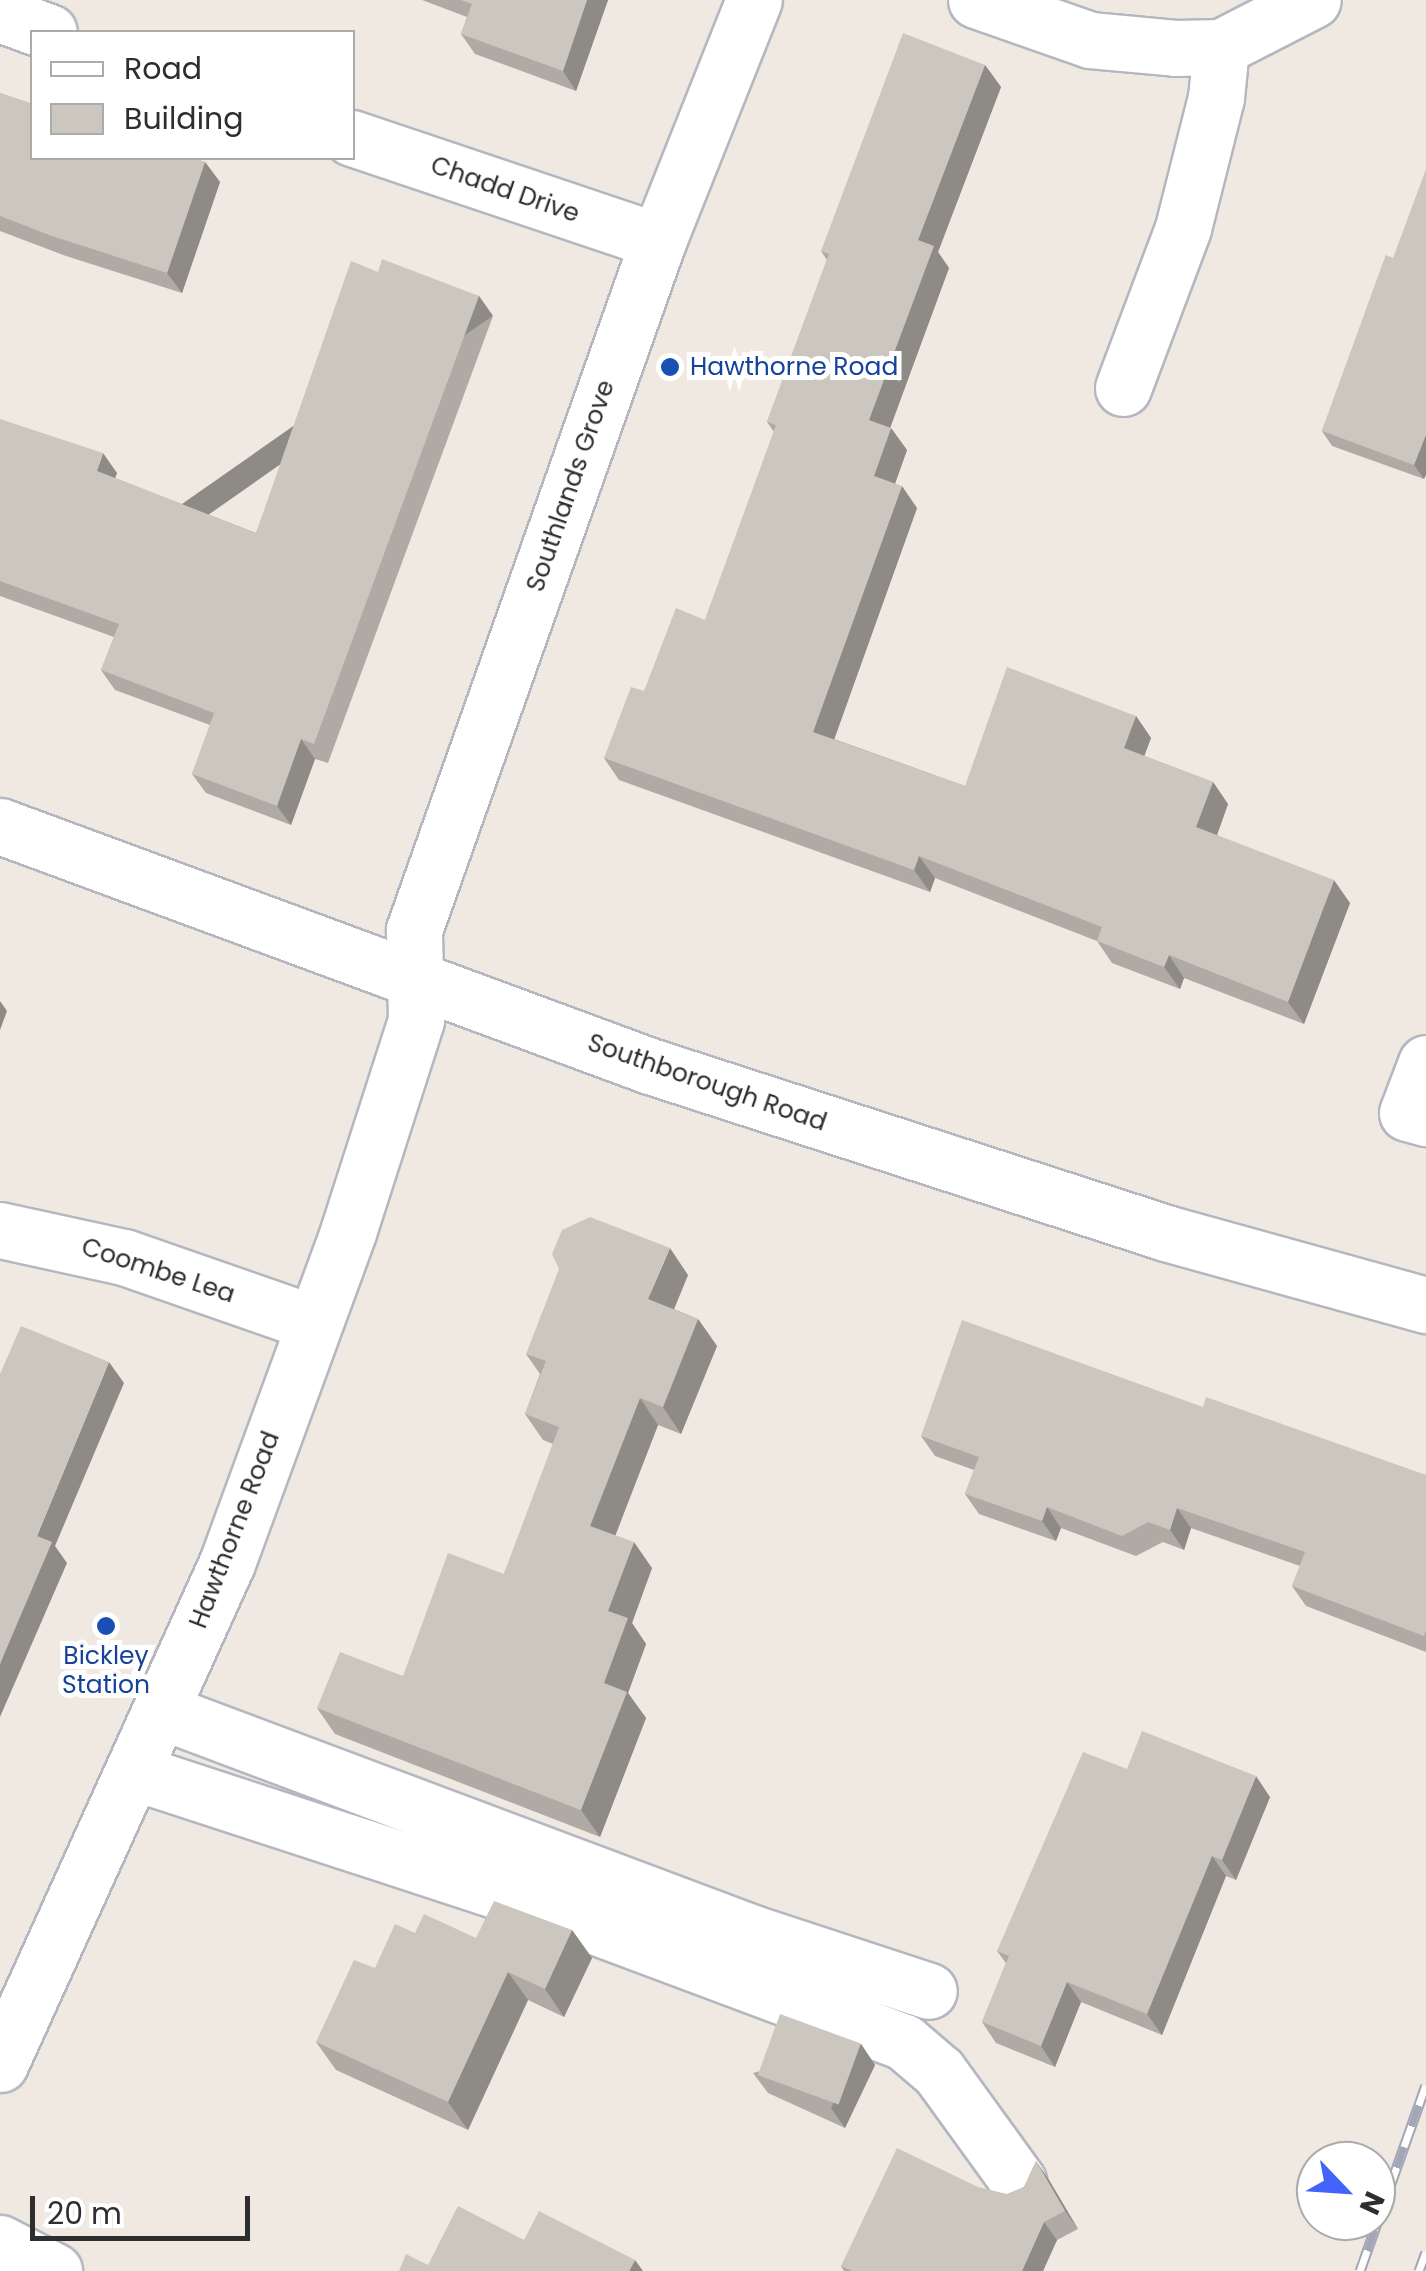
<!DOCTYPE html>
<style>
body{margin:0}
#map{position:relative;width:1426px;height:2271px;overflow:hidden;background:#efe9e1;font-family:Poppins,sans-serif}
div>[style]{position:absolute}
.roads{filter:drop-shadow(2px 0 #b4b7c1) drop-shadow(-2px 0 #b4b7c1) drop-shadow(0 2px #b4b7c1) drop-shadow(0 -2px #b4b7c1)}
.minor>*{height:55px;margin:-27.5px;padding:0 27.5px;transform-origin:27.5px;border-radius:27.5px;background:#fff}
.rail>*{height:11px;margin-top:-5.5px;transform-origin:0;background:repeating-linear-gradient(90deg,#fff 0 22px,#a3a6b8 0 44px);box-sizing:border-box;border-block:2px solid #a3a6b8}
.wall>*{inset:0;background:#afaba4}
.shaded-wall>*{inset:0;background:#8e8b86;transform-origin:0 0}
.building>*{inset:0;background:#cbc7bf;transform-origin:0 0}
.dots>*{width:28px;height:28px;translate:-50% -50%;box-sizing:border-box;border:5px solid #fff;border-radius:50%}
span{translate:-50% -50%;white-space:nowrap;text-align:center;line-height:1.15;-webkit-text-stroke:10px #fff;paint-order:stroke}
.street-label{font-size:25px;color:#2e2e2e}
.transit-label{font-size:25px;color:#164399}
.left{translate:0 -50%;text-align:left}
.legend{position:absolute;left:30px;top:30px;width:325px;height:130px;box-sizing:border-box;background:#fff;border:2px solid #ababab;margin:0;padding:12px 18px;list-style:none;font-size:30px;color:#2e2e2e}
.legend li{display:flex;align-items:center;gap:20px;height:50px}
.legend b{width:50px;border:2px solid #ababab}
.north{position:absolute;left:1296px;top:2141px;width:100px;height:100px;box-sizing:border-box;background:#fff;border:2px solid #ababab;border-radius:50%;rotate:115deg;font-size:28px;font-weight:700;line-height:40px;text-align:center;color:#2e2e2e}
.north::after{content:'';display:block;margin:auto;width:35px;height:45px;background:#4264fb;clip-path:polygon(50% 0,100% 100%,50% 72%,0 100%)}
.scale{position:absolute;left:30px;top:2196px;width:220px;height:45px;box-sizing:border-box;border:5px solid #2e2e2e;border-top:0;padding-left:12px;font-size:30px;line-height:35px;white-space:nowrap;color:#2e2e2e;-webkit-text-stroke:8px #fff;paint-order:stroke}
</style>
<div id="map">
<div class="roads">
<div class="minor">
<div style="left:976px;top:0;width:121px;rotate:19.3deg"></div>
<div style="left:1090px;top:40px;width:86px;rotate:5.3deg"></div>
<div style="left:1176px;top:48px;width:45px;rotate:-1.3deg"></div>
<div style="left:1221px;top:47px;width:103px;rotate:-27.1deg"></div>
<div style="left:0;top:14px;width:52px;rotate:20.2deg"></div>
<div style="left:352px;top:138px;width:323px;rotate:18.6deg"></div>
<div style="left:1123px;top:388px;width:171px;rotate:-69.4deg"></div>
<div style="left:1183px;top:228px;width:134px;rotate:-75.8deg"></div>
<div style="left:1216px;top:98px;width:51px;rotate:-84.4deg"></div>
<div style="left:0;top:826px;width:693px;rotate:20.27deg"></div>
<div style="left:650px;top:1066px;width:542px;rotate:17.93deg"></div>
<div style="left:1166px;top:1233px;width:270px;rotate:15.5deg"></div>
<div style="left:1426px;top:1063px;width:53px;rotate:110.8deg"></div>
<div style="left:1407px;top:1113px;width:20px;rotate:15deg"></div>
<div style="left:0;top:1230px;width:127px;rotate:12.3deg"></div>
<div style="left:124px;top:1257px;width:200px;rotate:19.2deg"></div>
<div style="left:161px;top:1711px;width:632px;rotate:20.56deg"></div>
<div style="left:753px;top:1933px;width:185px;rotate:18.2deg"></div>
<div style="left:134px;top:1772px;width:405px;rotate:18.1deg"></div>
<div style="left:519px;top:1898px;width:411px;rotate:20.5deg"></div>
<div style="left:904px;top:2042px;width:46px;rotate:40.6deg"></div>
<div style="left:939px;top:2072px;width:135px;rotate:54.1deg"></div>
<div style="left:0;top:2064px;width:550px;rotate:-65.63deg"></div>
<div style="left:227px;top:1563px;width:352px;rotate:-69.9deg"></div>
<div style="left:348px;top:1232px;width:223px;rotate:-72.2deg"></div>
<div style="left:416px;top:1020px;width:90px;rotate:-91.3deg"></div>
<div style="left:414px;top:930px;width:731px;rotate:-70.5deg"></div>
<div style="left:658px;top:241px;width:259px;rotate:-68.3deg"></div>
<div style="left:0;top:2243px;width:61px;rotate:27.4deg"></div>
</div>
</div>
<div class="rail">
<div style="left:1360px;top:2271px;width:197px;rotate:-70.5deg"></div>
<div style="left:1419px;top:2271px;width:20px;rotate:-70deg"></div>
</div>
<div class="wall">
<div style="clip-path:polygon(422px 0,608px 0,576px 91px,475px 54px,461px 34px,467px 17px)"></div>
<div style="clip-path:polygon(985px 65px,1001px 87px,938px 252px,949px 268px,890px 427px,907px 450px,895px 483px,917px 508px,834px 739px,965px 786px,1136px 716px,1151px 738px,1144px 756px,1213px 782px,1228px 804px,1217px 835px,1350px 903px,1304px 1024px,1184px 978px,1180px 989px,1112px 963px,1097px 941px,935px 878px,930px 892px,619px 780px,604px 758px,644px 691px,705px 620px,774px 432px,767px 422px,827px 260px,821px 251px)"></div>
<div style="clip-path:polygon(0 93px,205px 162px,220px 182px,182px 293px,66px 256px,0 231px)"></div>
<div style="clip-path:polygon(1386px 255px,1424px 479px,1332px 446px,1322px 431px)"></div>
<div style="clip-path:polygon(378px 272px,479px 296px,493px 316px,328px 763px,315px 759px,291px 825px,206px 793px,192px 774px,210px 725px,115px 690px,101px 670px,114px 637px,0 596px,0 419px,117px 473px,115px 478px,256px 533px)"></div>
<div style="clip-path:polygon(688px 1275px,674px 1309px,698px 1319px,717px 1346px,681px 1434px,658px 1425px,615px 1535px,652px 1568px,632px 1623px,646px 1644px,628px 1693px,646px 1718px,600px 1837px,335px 1734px,317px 1708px,403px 1676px,504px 1574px,553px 1444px,543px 1440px,525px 1414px,540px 1374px,526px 1354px)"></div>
<div style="clip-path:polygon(1203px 1407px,1426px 1475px,1426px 1652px,1306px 1606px,1292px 1586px,1300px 1566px,1191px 1528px,1184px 1550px,1163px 1542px,1136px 1556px,1061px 1528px,1056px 1541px,979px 1514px,965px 1494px,974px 1470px,935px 1456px,921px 1436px)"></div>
<div style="clip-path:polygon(1127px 1769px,1270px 1797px,1236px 1880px,1226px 1876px,1162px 2035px,1081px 2002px,1055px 2067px,996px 2043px,982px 2022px,1006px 1963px,997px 1951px)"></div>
<div style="clip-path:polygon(572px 1930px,592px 1958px,564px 2017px,528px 2000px,468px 2130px,336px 2070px,316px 2042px,375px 1968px,415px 1933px,476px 1938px)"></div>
<div style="clip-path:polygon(861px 2044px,875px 2065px,845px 2128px,768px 2093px,753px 2073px)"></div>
<div style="clip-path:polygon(1036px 2161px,1049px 2180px,1078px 2229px,1057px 2240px,1043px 2271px,844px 2271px,841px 2266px,1024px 2187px)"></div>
</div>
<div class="shaded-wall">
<div style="clip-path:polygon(587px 0,608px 0,576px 91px,563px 71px)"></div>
<div style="clip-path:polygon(985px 65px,1001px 87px,938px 252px,949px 268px,885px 442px,869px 420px,918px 240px)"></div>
<div style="clip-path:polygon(205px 162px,220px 182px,182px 293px,167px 273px)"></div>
<div style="left:479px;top:296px;width:24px;height:477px;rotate:55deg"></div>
<div style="clip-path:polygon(891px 428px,907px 450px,890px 498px,874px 476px)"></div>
<div style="clip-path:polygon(1426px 434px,1426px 475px,1424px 479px,1414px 465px)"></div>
<div style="clip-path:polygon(103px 453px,117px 473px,110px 491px,97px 471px)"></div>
<div style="clip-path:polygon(902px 486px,917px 508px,829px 754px,813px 732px)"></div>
<div style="clip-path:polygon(1136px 716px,1151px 738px,1139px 770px,1124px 748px)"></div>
<div style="clip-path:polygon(301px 739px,315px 759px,291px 825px,277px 806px)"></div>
<div style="clip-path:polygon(1213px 782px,1228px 804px,1212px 849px,1196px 827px)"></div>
<div style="clip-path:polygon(919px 856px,935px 878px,930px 892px,914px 870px)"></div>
<div style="clip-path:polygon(1334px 880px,1350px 903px,1304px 1024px,1288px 1002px)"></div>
<div style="clip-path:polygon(1169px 955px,1184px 978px,1180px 989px,1164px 967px)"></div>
<div style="clip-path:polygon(0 1001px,7px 1011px,0 1030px)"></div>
<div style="clip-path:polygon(670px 1248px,688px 1275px,667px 1326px,648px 1299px)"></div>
<div style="clip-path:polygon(698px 1319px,717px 1346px,681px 1434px,663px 1407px)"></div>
<div style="clip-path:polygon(109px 1362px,124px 1383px,55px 1546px,67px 1563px,0 1717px,0 1664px,37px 1536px)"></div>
<div style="clip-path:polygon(640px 1398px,658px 1425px,609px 1552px,590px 1526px)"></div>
<div style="clip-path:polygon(1047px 1507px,1061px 1528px,1056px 1541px,1042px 1521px)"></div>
<div style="clip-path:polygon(1177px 1508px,1191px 1528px,1184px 1550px,1170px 1530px)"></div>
<div style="clip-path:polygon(634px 1542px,652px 1568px,632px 1623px,646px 1644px,628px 1693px,646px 1718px,600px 1837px,581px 1810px,604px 1683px,608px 1611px)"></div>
<div style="clip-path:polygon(1256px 1776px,1270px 1797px,1236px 1880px,1222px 1860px)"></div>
<div style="clip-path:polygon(1212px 1856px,1226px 1876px,1162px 2035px,1147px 2014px)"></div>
<div style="clip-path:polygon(572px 1930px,592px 1958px,564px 2017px,545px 1989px)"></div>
<div style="clip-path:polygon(508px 1972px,528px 2000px,468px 2130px,448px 2102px)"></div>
<div style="clip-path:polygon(1067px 1982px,1081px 2002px,1055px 2067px,1041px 2046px)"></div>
<div style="clip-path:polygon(861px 2044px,875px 2065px,845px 2128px,831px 2108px)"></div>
<div style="clip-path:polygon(1036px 2161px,1049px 2180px,1078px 2229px,1065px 2211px)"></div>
<div style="clip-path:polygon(1044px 2222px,1057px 2240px,1043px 2271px,1022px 2271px)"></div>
<div style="clip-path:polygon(635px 2260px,643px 2271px,629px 2271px)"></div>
</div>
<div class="building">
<div style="clip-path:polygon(461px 0,587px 0,563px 71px,461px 34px,472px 4px)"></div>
<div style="clip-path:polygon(903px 33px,985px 65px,918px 240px,934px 246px,869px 420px,891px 428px,874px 476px,902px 486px,813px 732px,965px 786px,1007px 667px,1136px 716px,1124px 748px,1213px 782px,1196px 827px,1334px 880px,1288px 1002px,1169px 955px,1164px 967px,1097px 941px,1102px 927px,919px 856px,914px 870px,604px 758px,631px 687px,644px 691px,676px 608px,705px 620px,776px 425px,767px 422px,829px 254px,821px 251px)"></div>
<div style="clip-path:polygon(0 93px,32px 104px,32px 158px,192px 158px,205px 162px,167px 273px,52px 236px,0 216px)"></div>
<div style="clip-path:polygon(1426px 169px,1426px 434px,1414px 465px,1322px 431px,1386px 255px,1393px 258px)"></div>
<div style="clip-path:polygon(382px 259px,479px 296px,314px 744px,301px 739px,277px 806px,192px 774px,214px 713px,101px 670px,119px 624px,0 581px,0 419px,103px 453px,97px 471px,256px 533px,351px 261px,378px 272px)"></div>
<div style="clip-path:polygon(590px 1217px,670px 1248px,648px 1299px,698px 1319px,663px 1407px,640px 1398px,590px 1526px,634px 1542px,608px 1611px,628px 1618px,604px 1683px,627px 1692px,581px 1810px,317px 1708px,340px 1652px,403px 1676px,448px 1553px,504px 1574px,559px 1427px,525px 1414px,546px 1361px,526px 1354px,559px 1269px,552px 1254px,562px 1230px)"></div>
<div style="clip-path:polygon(962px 1320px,1203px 1407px,1206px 1397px,1426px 1475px,1426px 1630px,1424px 1636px,1292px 1586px,1305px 1552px,1177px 1508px,1170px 1530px,1148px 1522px,1122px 1536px,1047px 1507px,1042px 1521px,965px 1494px,979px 1457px,921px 1436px)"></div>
<div style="clip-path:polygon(21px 1326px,109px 1362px,37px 1536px,52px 1542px,0 1664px,0 1374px)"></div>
<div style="clip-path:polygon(1142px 1731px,1256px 1776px,1222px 1860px,1212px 1856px,1147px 2014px,1067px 1982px,1041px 2046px,982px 2022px,1009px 1956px,997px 1951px,1083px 1752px,1127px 1769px)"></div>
<div style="clip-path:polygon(494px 1901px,572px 1930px,545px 1989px,508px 1972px,448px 2102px,316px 2042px,354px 1960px,375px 1968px,395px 1924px,415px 1933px,424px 1914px,476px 1938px)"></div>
<div style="left:780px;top:2014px;width:86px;height:65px;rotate:20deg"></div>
<div style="clip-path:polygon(897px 2148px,978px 2187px,1007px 2194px,1024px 2187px,1036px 2161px,1065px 2211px,1044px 2222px,1022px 2271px,852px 2271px,841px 2266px)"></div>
<div style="clip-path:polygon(458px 2206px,524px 2240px,539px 2211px,635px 2260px,629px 2271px,399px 2271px,406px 2254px,428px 2265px)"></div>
</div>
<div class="dots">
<div style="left:670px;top:367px;background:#1a4fb4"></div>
<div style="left:106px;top:1626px;background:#1a4fb4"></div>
</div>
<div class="street-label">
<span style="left:505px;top:190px;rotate:19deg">Chadd Drive</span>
<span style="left:571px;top:486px;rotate:-71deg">Southlands Grove</span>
<span style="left:707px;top:1083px;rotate:19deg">Southborough Road</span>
<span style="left:158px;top:1271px;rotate:18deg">Coombe Lea</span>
<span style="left:235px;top:1530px;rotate:-69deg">Hawthorne Road</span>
</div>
<div class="transit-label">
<span class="left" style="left:690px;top:367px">Hawthorne Road</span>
<span style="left:106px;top:1671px">Bickley<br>Station</span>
</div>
<ul class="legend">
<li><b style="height:12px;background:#fff"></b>Road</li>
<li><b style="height:28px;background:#cbc7bf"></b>Building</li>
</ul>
<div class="north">N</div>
<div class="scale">20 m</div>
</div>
